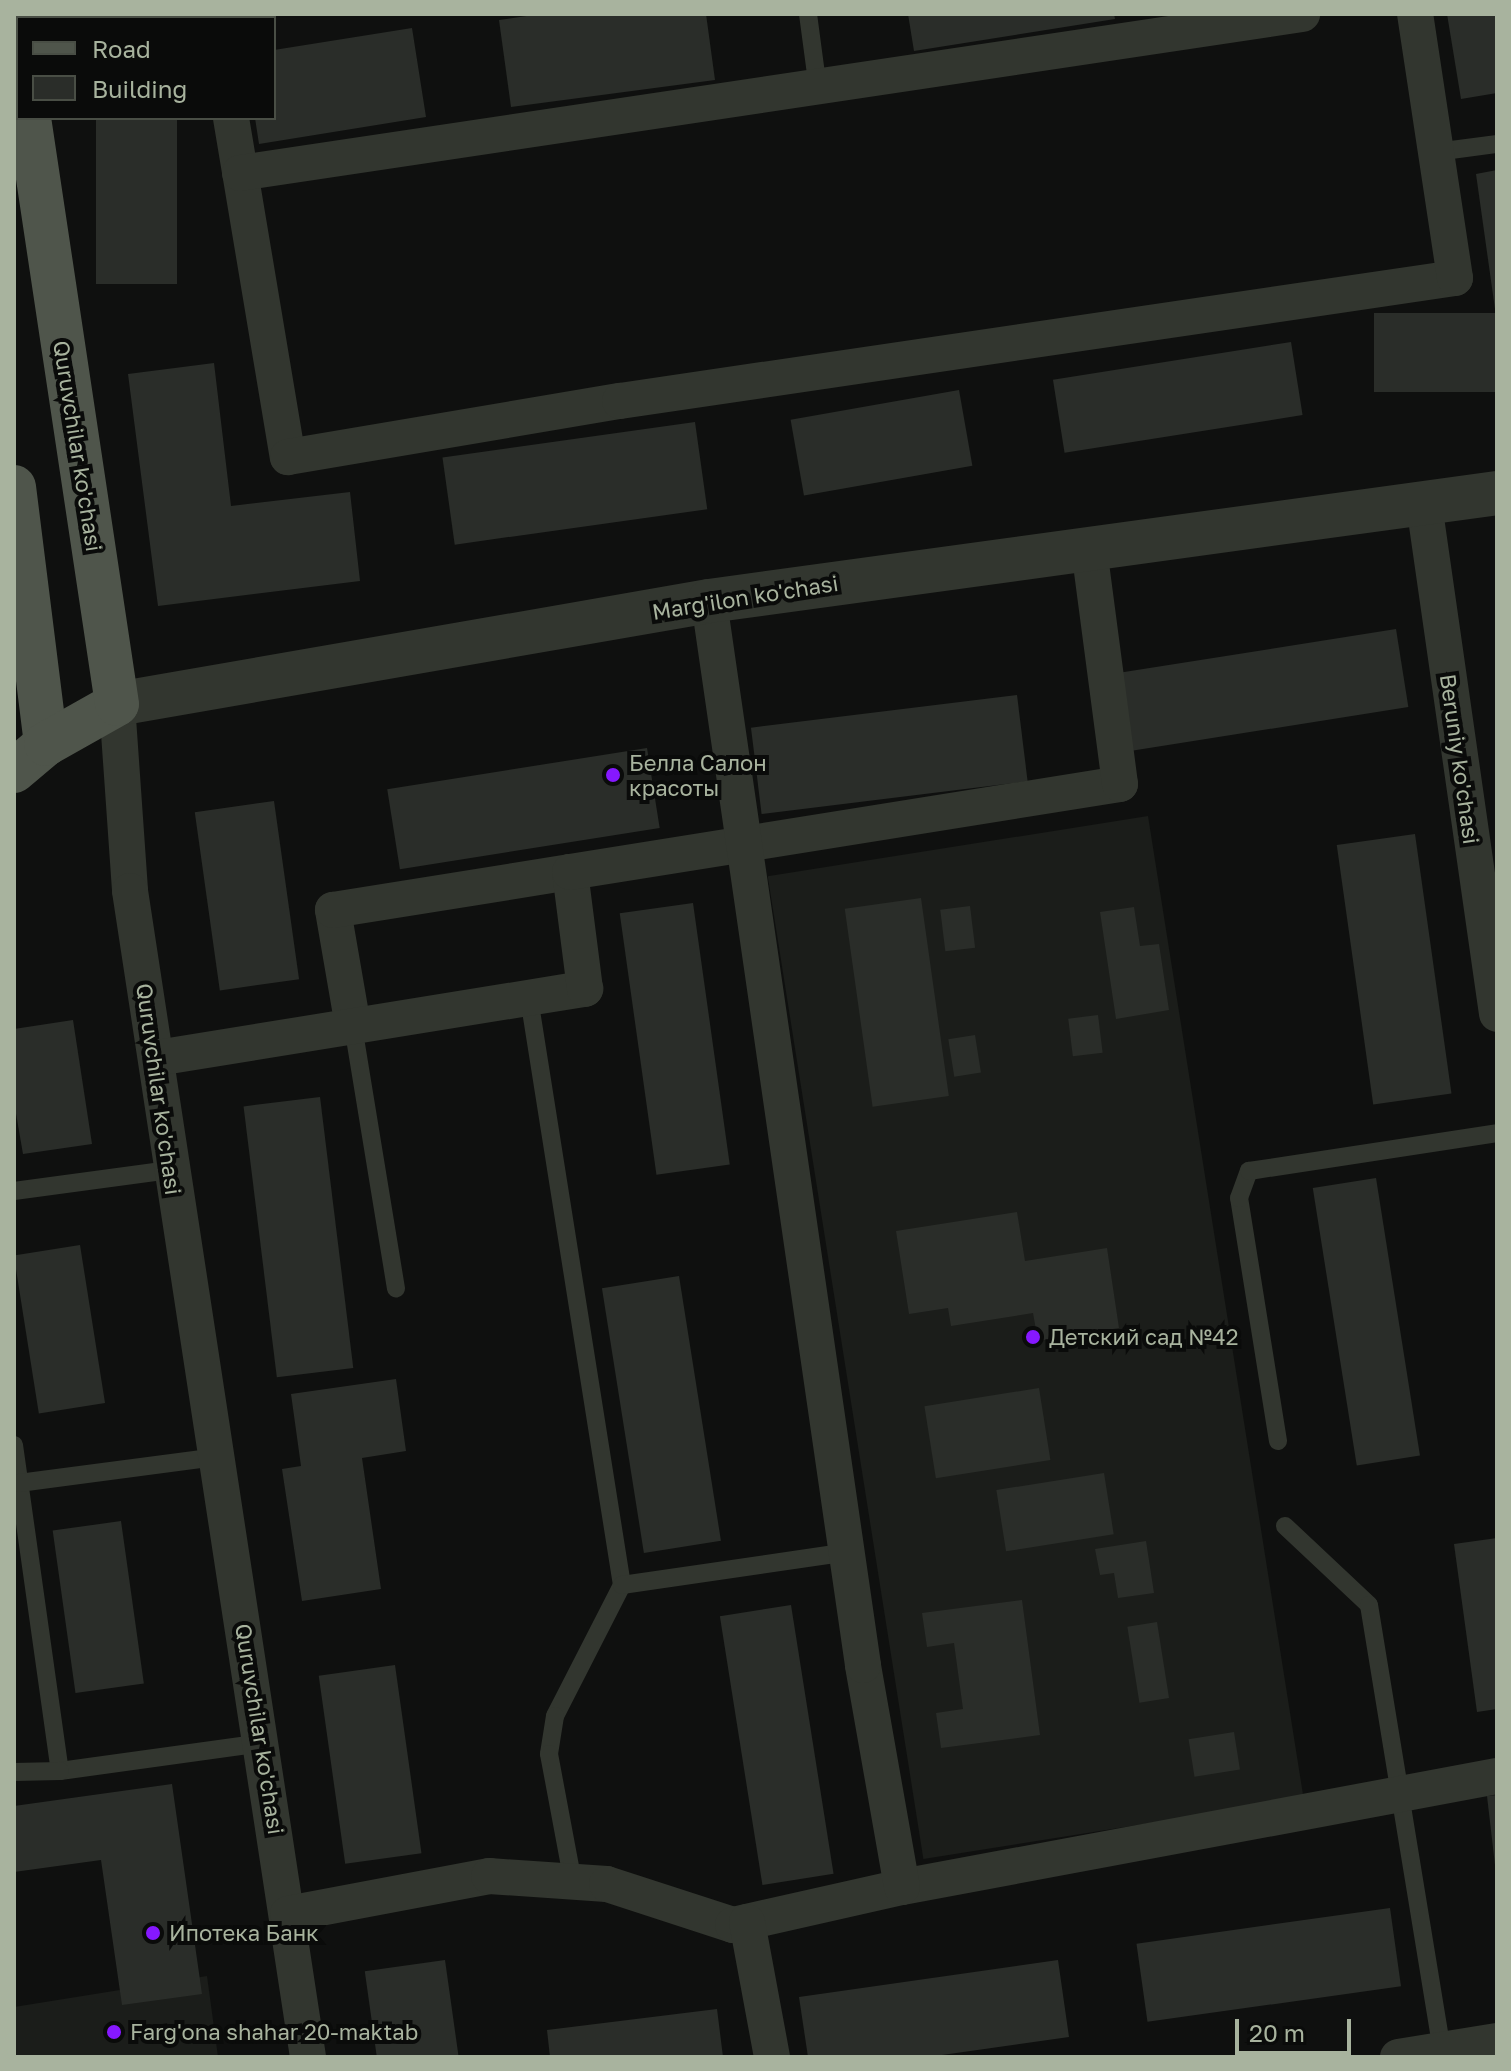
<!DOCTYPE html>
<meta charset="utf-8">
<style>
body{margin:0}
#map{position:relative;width:1511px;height:2071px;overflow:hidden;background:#0f100f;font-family:"Golos Text",sans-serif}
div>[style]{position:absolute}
.built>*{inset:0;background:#1b1d1a;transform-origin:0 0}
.building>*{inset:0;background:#2a2d29;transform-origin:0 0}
.service>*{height:18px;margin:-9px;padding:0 9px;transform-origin:9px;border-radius:9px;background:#32362f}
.minor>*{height:36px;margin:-18px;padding:0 18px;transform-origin:18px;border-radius:18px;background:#32362f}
.tertiary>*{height:44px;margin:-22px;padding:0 22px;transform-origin:22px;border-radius:22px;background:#32362f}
.primary>*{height:44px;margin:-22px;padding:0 22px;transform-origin:22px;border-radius:22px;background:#4f554b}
.dots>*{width:22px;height:22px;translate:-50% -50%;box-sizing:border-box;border:4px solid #0a0b0a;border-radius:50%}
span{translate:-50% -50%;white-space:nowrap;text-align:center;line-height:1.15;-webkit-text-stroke:8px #0a0b0a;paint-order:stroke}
.street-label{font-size:22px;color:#a8b39e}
.poi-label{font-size:22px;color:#a8b39e}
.left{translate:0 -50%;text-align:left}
.frame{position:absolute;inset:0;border:16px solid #a8b39e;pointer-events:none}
.legend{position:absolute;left:16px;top:16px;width:260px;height:104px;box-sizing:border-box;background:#0a0b0a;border:2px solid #494e45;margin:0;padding:10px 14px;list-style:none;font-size:24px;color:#a8b39e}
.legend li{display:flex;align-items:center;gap:16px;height:40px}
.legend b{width:40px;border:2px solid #494e45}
.scale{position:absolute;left:1235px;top:2019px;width:116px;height:36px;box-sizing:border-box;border:4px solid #a8b39e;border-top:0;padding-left:10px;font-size:24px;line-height:28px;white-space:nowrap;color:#a8b39e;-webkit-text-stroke:6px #0a0b0a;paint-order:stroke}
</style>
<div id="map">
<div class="built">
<div style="left:1148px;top:816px;width:995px;height:385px;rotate:81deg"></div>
<div style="clip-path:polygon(207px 1976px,218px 2057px,14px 2057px,14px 2007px)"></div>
</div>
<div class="building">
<div style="clip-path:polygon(540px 14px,706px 14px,715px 80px,511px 107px,499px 20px)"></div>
<div style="clip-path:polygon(908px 14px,1114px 14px,1115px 19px,914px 51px)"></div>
<div style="clip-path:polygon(1447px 14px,1497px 14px,1497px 93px,1461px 99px)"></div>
<div style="clip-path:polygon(412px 28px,426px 117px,259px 144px,255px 118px,274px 118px,274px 50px)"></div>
<div style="left:96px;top:118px;width:81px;height:166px"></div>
<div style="clip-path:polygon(1497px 170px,1497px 309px,1495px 309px,1476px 174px)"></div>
<div style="left:1497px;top:313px;width:79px;height:123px;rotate:90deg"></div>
<div style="left:1291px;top:342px;width:74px;height:241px;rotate:81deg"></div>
<div style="clip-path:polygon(214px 363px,231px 506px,350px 492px,360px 581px,158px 606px,128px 374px)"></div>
<div style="left:959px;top:390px;width:77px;height:171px;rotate:80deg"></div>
<div style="left:695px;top:422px;width:88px;height:255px;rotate:82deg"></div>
<div style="left:1396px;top:629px;width:79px;height:280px;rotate:81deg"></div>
<div style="left:1017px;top:695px;width:87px;height:268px;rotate:83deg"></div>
<div style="left:647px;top:748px;width:81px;height:263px;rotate:81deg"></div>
<div style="left:274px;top:801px;width:180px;height:80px;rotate:82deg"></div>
<div style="left:1415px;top:834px;width:262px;height:79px;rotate:82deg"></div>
<div style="left:921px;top:898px;width:200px;height:77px;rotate:82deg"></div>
<div style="left:693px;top:903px;width:264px;height:74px;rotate:82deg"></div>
<div style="left:970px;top:906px;width:42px;height:30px;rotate:83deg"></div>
<div style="clip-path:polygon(1134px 907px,1140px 946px,1159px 944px,1169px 1010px,1116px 1019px,1100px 912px)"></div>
<div style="left:1098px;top:1015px;width:38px;height:30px;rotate:83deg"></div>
<div style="clip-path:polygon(73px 1020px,92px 1144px,23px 1154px,14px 1102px,14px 1029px)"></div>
<div style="left:975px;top:1035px;width:38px;height:27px;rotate:81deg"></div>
<div style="left:320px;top:1097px;width:273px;height:77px;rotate:83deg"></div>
<div style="left:1376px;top:1178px;width:281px;height:64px;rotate:81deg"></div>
<div style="clip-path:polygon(1017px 1212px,1025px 1261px,1107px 1248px,1119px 1328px,1038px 1341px,1033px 1313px,951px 1326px,948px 1308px,909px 1314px,896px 1231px)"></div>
<div style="left:80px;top:1245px;width:160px;height:67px;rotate:81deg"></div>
<div style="left:679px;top:1276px;width:268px;height:78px;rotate:81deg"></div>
<div style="clip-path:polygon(396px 1379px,406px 1451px,362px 1458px,381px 1589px,302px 1601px,282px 1469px,301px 1466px,291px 1394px)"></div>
<div style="left:1039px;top:1388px;width:73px;height:116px;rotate:81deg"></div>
<div style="left:1104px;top:1473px;width:62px;height:109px;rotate:81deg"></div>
<div style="left:121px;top:1521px;width:164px;height:69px;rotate:82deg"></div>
<div style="clip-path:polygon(1497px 1538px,1497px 1709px,1477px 1712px,1454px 1544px)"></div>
<div style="clip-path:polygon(1146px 1541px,1154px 1593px,1118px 1598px,1114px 1573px,1100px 1575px,1095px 1549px)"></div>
<div style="clip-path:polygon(1022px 1600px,1040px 1735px,941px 1748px,936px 1713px,963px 1709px,954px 1643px,927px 1647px,922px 1613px)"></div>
<div style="left:791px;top:1605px;width:272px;height:72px;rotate:81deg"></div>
<div style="left:1157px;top:1622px;width:77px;height:30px;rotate:81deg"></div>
<div style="left:395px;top:1665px;width:190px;height:77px;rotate:82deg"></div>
<div style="left:1234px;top:1732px;width:38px;height:46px;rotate:81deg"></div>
<div style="clip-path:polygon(172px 1784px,202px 1994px,122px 2005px,101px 1860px,14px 1872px,14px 1806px)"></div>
<div style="clip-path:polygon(1497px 1795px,1497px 1864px,1495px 1865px,1487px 1796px)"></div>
<div style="left:1390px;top:1908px;width:79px;height:256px;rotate:82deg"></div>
<div style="left:445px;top:1960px;width:98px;height:81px;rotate:82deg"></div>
<div style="clip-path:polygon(1058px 1960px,1069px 2037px,928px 2057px,808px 2057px,799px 1997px)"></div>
<div style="clip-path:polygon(717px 2009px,723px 2057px,550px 2057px,547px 2030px)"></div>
</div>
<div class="service">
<div style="left:808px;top:14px;width:76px;rotate:82.4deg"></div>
<div style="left:1436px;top:152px;width:62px;rotate:-7.5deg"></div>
<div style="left:529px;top:998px;width:594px;rotate:81deg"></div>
<div style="left:622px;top:1585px;width:147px;rotate:117.1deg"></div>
<div style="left:555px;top:1716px;width:38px;rotate:99deg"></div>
<div style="left:549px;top:1754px;width:130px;rotate:79.4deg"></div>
<div style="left:353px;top:1026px;width:266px;rotate:80.7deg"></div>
<div style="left:14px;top:1191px;width:157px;rotate:-7.7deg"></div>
<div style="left:1278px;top:1441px;width:246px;rotate:-99.1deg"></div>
<div style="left:1239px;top:1198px;width:29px;rotate:-70deg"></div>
<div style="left:1249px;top:1171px;width:251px;rotate:-8.7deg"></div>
<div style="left:14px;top:1445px;width:329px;rotate:82deg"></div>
<div style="left:60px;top:1771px;width:205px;rotate:-7.9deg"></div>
<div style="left:19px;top:1483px;width:200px;rotate:-7.5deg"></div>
<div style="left:1285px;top:1526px;width:115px;rotate:43.2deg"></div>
<div style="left:1369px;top:1605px;width:450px;rotate:80.7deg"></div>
<div style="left:622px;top:1585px;width:227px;rotate:-8.3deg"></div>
<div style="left:14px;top:1772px;width:46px;rotate:-1.2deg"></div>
</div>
<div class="minor">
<div style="left:212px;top:14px;width:4px;rotate:76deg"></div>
<div style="left:99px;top:18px;width:26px;rotate:-9deg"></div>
<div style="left:231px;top:118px;width:344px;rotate:80.5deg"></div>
<div style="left:288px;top:457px;width:337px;rotate:-9.6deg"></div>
<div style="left:620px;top:401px;width:844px;rotate:-8.38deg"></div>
<div style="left:1455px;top:278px;width:267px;rotate:-98.6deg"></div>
<div style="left:240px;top:173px;width:1074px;rotate:-8.51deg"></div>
<div style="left:1424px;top:504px;width:515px;rotate:81.85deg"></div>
<div style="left:117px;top:704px;width:187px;rotate:86deg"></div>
<div style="left:130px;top:891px;width:1180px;rotate:81.32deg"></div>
<div style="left:353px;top:1026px;width:118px;rotate:-99.8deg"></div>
<div style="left:333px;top:910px;width:240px;rotate:-9.1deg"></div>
<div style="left:157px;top:1058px;width:434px;rotate:-9.2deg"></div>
<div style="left:585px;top:989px;width:118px;rotate:-97.3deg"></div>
<div style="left:570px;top:872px;width:557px;rotate:-9.09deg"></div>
<div style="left:1120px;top:784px;width:238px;rotate:-97.5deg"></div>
<div style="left:902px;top:1887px;width:605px;rotate:-10.57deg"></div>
<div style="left:288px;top:1914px;width:205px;rotate:-10.7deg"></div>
<div style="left:489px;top:1876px;width:118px;rotate:3.9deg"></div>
<div style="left:607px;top:1884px;width:133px;rotate:18deg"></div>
<div style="left:733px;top:1925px;width:173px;rotate:-12.7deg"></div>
<div style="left:902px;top:1887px;width:225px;rotate:-100deg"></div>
<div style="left:863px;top:1665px;width:1075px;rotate:-98.24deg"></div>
<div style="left:747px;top:1922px;width:137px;rotate:79.5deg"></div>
<div style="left:1398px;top:2057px;width:100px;rotate:-9.2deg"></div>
</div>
<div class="tertiary">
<div style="left:117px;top:704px;width:601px;rotate:-9.87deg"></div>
<div style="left:709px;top:601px;width:795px;rotate:-7.8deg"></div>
</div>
<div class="primary">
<div style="left:14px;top:21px;width:26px;rotate:81deg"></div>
<div style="left:14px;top:487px;width:259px;rotate:82.9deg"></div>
<div style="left:14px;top:771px;width:42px;rotate:-40.2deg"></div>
<div style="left:46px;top:744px;width:81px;rotate:-29.4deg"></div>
<div style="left:117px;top:704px;width:593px;rotate:-98.54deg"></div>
</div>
<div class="dots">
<div style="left:613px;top:775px;background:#8618ff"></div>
<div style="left:1033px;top:1337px;background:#8618ff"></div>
<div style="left:153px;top:1933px;background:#8618ff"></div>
<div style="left:114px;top:2032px;background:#8618ff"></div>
</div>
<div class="street-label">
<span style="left:78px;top:446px;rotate:81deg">Quruvchilar ko'chasi</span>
<span style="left:745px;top:597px;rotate:-9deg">Marg'ilon ko'chasi</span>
<span style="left:1460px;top:759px;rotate:82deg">Beruniy ko'chasi</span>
<span style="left:159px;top:1089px;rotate:82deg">Quruvchilar ko'chasi</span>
<span style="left:260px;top:1729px;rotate:81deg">Quruvchilar ko'chasi</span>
</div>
<div class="poi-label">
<span class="left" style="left:629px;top:775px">Белла Салон<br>красоты</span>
<span class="left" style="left:1049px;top:1337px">Детский сад №42</span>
<span class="left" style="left:169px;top:1933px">Ипотека Банк</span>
<span class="left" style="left:130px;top:2032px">Farg'ona shahar 20-maktab</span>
</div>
<div class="frame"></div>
<ul class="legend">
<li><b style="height:10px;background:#4f554b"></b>Road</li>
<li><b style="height:22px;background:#2a2d29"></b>Building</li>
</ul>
<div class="scale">20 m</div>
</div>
